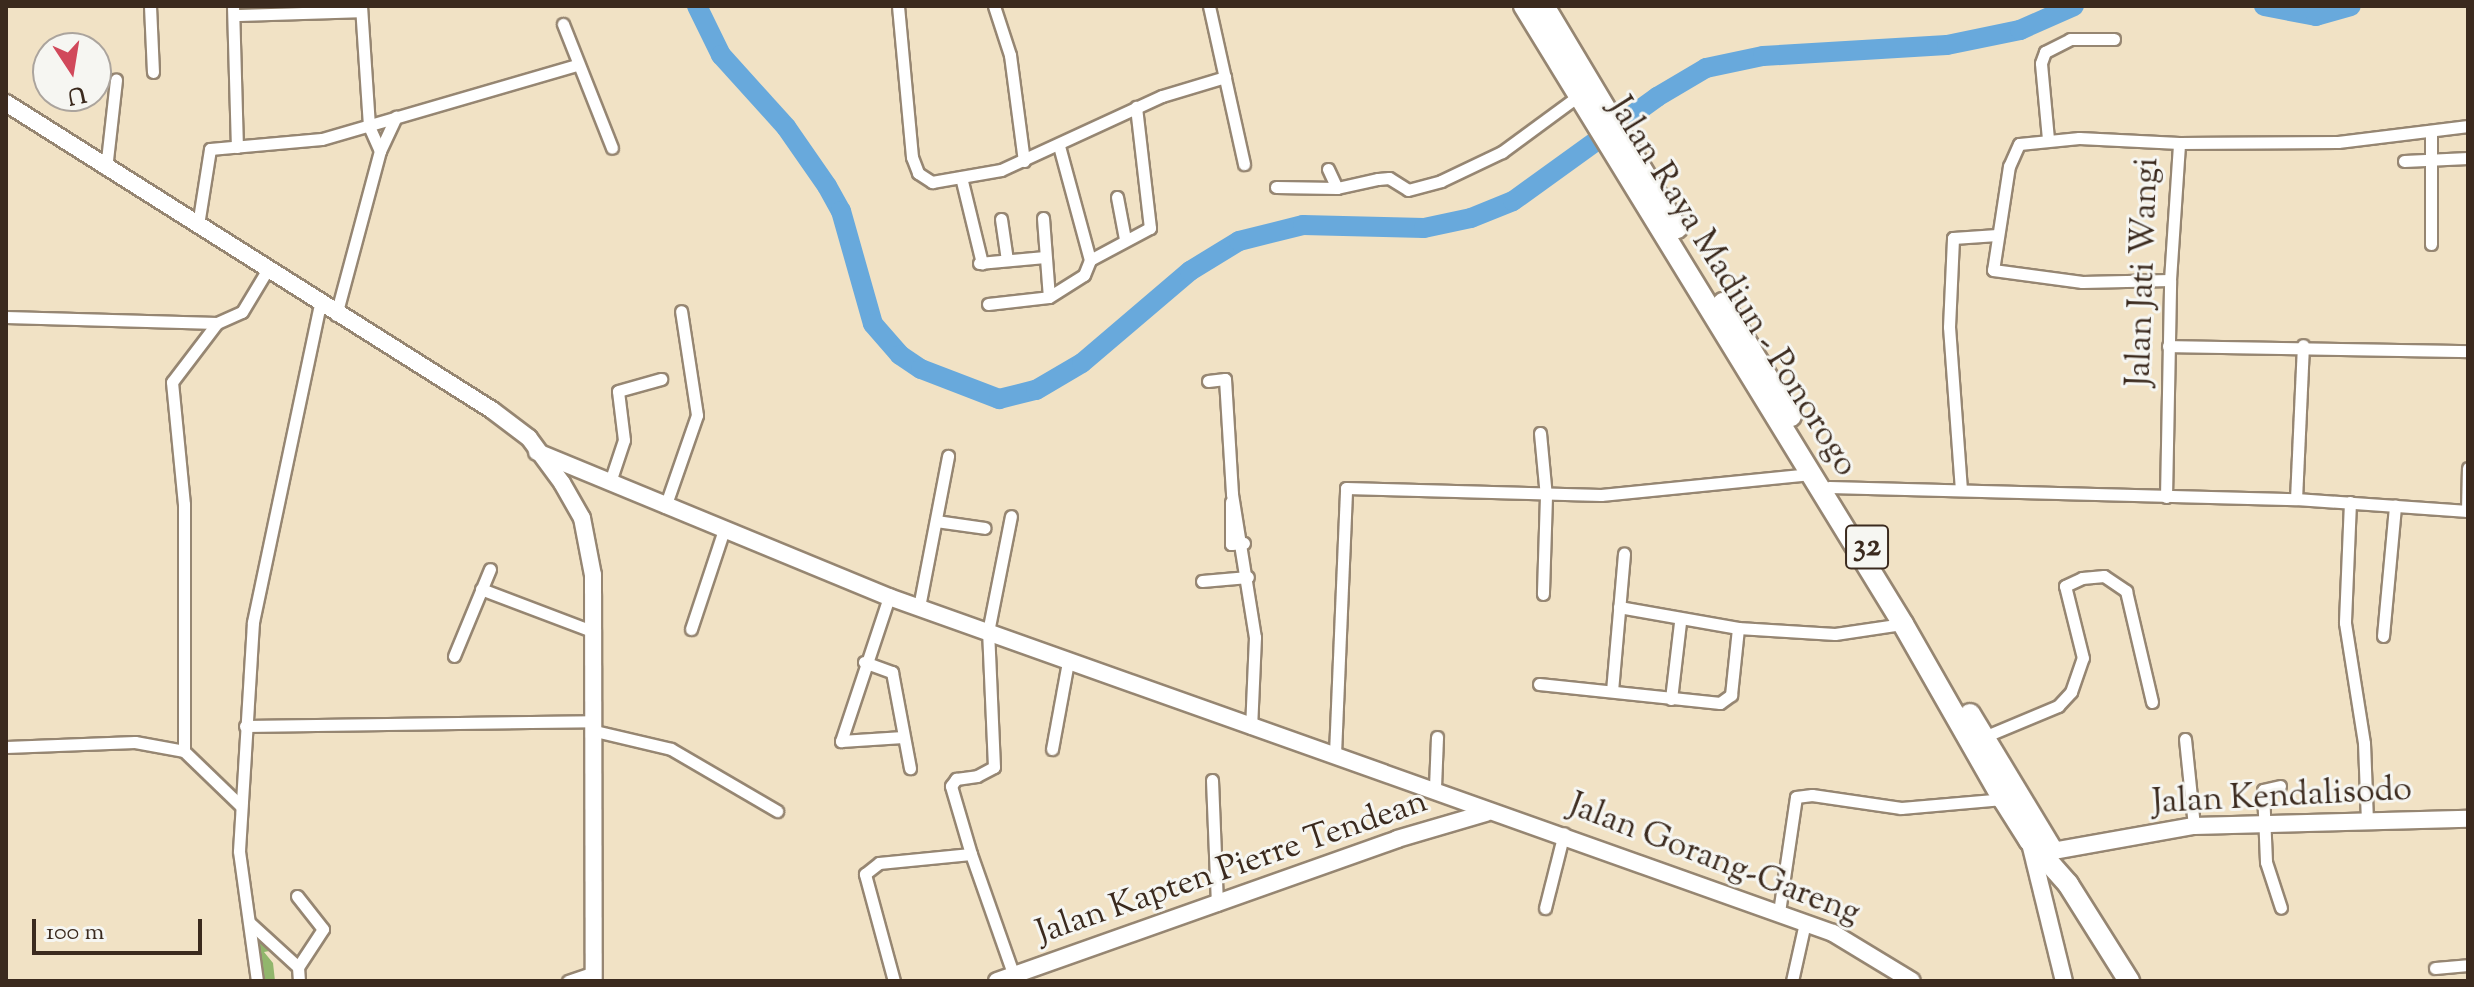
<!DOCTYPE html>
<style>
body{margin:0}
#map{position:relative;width:2474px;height:987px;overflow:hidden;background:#f1e2c5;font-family:"Sorts Mill Goudy",serif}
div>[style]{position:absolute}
.forest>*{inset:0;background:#91b66c}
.river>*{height:20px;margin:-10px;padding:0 10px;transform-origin:10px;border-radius:10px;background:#68a9dc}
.roads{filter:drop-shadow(2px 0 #968672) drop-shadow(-2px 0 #968672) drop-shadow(0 2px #968672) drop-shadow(0 -2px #968672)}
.street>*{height:11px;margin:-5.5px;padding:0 5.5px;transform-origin:5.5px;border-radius:5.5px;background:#fff}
.secondary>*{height:16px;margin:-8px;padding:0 8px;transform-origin:8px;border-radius:8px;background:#fff}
.highway>*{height:20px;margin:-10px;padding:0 10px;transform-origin:10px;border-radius:10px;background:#fff}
span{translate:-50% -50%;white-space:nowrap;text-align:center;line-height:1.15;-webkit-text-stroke:6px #f6f6f2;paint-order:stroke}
.shield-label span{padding:2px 6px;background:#f6f6f2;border:2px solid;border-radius:6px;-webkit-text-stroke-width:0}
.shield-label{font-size:32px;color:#3b2a1e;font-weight:700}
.street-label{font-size:34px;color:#3b2a1e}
.frame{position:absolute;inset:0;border:8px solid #3b2a1e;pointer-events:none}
.north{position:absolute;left:32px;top:32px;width:80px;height:80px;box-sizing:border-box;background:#f6f6f2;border:2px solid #aba49d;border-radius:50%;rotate:168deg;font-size:22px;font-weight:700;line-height:32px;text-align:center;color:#3b2a1e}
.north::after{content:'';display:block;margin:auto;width:28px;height:36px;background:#d1495b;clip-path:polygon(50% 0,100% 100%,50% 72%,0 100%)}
.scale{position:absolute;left:32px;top:919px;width:170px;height:36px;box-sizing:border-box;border:4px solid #3b2a1e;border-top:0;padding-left:10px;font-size:24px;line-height:28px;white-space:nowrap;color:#3b2a1e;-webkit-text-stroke:6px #f6f6f2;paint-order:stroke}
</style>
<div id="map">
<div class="forest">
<div style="clip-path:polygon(259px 937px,275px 950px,264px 952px,273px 963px,275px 981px,259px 981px,255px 942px)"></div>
</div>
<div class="river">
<div style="left:697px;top:6px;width:55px;rotate:63.9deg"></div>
<div style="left:721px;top:55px;width:97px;rotate:47.9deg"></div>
<div style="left:786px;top:127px;width:72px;rotate:55.2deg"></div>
<div style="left:827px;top:186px;width:29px;rotate:61deg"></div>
<div style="left:841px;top:211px;width:117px;rotate:74.2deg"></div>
<div style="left:873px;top:324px;width:41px;rotate:48.9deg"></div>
<div style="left:900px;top:355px;width:25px;rotate:34deg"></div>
<div style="left:921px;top:369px;width:84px;rotate:21deg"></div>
<div style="left:999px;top:399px;width:38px;rotate:-14deg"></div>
<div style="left:1036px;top:390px;width:53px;rotate:-30.4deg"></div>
<div style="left:1082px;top:363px;width:142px;rotate:-40.4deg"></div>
<div style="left:1190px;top:271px;width:57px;rotate:-31.5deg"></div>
<div style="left:1239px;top:241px;width:66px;rotate:-14deg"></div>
<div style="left:1303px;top:225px;width:121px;rotate:1.4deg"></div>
<div style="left:1424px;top:228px;width:48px;rotate:-12deg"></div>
<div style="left:1471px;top:218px;width:45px;rotate:-22deg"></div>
<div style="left:1513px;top:201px;width:178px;rotate:-35.8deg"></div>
<div style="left:1657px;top:97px;width:57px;rotate:-30.6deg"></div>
<div style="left:1706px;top:68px;width:58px;rotate:-11.9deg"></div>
<div style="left:1763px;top:56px;width:184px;rotate:-3.4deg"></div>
<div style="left:1947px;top:45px;width:75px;rotate:-11.6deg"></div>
<div style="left:2020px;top:30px;width:59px;rotate:-24deg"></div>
<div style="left:2264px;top:6px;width:53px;rotate:10.9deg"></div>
<div style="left:2316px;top:16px;width:36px;rotate:-16deg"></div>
</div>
<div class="roads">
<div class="street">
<div style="left:150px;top:6px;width:66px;rotate:87.4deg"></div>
<div style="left:233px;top:6px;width:141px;rotate:88.4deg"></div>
<div style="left:898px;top:6px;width:152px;rotate:84.7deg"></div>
<div style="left:912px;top:157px;width:17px;rotate:69deg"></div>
<div style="left:918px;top:173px;width:17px;rotate:33deg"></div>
<div style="left:932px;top:182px;width:70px;rotate:-9.9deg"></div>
<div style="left:1001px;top:170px;width:177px;rotate:-24.7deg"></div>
<div style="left:1162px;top:96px;width:66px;rotate:-16.8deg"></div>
<div style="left:994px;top:6px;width:52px;rotate:71.9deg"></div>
<div style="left:1010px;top:55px;width:107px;rotate:82.5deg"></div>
<div style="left:1209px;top:6px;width:162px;rotate:77.5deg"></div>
<div style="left:236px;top:15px;width:125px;rotate:-1.8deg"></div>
<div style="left:563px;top:24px;width:133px;rotate:68.4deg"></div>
<div style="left:2431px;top:131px;width:113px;rotate:90deg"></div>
<div style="left:2048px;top:139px;width:76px;rotate:-95.3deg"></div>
<div style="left:2041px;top:63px;width:12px;rotate:-70deg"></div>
<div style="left:2045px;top:52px;width:28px;rotate:-27deg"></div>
<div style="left:2070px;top:39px;width:44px"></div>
<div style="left:2179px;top:143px;width:159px;rotate:-0.4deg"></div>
<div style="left:2338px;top:142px;width:131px;rotate:-7deg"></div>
<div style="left:380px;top:151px;width:38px;rotate:-65deg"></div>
<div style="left:2404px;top:161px;width:64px;rotate:-2.7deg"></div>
<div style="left:106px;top:169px;width:90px;rotate:-83.6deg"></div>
<div style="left:1328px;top:169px;width:21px;rotate:65deg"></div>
<div style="left:1337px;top:188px;width:42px;rotate:-12.4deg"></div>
<div style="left:1378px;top:179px;width:11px;rotate:-5deg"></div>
<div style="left:1389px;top:178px;width:22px;rotate:32deg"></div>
<div style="left:1408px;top:190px;width:34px;rotate:-15deg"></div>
<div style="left:1441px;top:181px;width:68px;rotate:-25.4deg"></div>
<div style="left:1502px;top:152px;width:93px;rotate:-36.3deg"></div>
<div style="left:961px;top:177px;width:89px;rotate:76.3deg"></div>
<div style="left:1276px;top:187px;width:61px;rotate:0.9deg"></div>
<div style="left:1117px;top:197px;width:43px;rotate:79.2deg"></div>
<div style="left:1043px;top:218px;width:79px;rotate:85.7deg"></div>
<div style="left:1001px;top:219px;width:41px;rotate:81.7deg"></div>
<div style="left:198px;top:225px;width:77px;rotate:-81deg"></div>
<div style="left:210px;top:149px;width:112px;rotate:-5.1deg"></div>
<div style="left:322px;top:139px;width:266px;rotate:-16.2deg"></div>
<div style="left:1090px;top:260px;width:68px;rotate:-28.1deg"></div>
<div style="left:1150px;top:228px;width:122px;rotate:-96.6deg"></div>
<div style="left:979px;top:263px;width:66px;rotate:-5.2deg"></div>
<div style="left:988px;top:304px;width:61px;rotate:-6.5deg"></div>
<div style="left:1049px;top:297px;width:41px;rotate:-32.2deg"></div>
<div style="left:1084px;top:275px;width:16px;rotate:-68deg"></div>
<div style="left:1090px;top:260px;width:118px;rotate:-105.2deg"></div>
<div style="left:336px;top:315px;width:170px;rotate:-75deg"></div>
<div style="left:380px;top:151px;width:27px;rotate:-114deg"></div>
<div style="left:369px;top:126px;width:120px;rotate:-93.8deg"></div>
<div style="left:6px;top:317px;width:211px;rotate:1.6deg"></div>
<div style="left:217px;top:323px;width:27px;rotate:-24deg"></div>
<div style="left:242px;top:312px;width:47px;rotate:-59deg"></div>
<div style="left:217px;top:323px;width:74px;rotate:127.3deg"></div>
<div style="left:172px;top:382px;width:123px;rotate:84.4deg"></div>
<div style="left:184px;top:504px;width:247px;rotate:90deg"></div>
<div style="left:184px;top:751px;width:79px;rotate:44deg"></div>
<div style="left:2168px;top:346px;width:300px;rotate:1deg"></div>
<div style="left:1208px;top:381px;width:17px;rotate:-7deg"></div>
<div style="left:1225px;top:379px;width:115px;rotate:86.5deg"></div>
<div style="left:1232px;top:494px;width:145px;rotate:80.9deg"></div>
<div style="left:1255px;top:637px;width:91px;rotate:92.5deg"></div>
<div style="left:1540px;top:433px;width:63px;rotate:84.6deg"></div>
<div style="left:1546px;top:496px;width:98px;rotate:91.8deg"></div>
<div style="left:610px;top:482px;width:44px;rotate:-71.6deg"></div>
<div style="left:624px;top:440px;width:49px;rotate:-97deg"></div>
<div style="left:618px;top:391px;width:45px;rotate:-15.6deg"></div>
<div style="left:1829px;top:487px;width:467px;rotate:1.5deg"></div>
<div style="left:2296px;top:499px;width:172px;rotate:4deg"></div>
<div style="left:1961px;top:490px;width:163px;rotate:-94.2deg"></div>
<div style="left:1949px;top:327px;width:89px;rotate:-87.4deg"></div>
<div style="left:1953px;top:238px;width:44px;rotate:-3.9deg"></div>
<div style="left:2166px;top:497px;width:217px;rotate:-88.9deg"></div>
<div style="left:2170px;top:280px;width:137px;rotate:-86.2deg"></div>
<div style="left:2179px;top:143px;width:100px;rotate:-177.1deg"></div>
<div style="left:2079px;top:138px;width:60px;rotate:174.3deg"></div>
<div style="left:2019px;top:144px;width:24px;rotate:114deg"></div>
<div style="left:2009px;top:166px;width:105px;rotate:98.7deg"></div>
<div style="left:1993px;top:270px;width:90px;rotate:7.7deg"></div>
<div style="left:2082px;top:282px;width:88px;rotate:-1.3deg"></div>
<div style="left:2296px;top:499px;width:154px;rotate:-87.4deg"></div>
<div style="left:1231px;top:502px;width:42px;rotate:90deg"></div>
<div style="left:1231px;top:544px;width:13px;rotate:-4deg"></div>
<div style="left:2350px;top:502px;width:121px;rotate:92.4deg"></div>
<div style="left:2345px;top:623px;width:121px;rotate:81deg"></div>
<div style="left:2364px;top:743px;width:78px;rotate:87.8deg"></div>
<div style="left:665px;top:507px;width:97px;rotate:-70.8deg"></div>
<div style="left:697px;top:415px;width:105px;rotate:-98.7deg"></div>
<div style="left:2467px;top:511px;width:43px;rotate:-88.7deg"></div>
<div style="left:936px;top:521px;width:49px;rotate:8.1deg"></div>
<div style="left:1202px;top:581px;width:46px;rotate:-5deg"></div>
<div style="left:481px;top:589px;width:121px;rotate:20.8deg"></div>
<div style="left:889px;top:597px;width:152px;rotate:108.4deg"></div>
<div style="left:841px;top:741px;width:62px;rotate:-3.7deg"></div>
<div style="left:919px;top:607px;width:154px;rotate:-79.1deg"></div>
<div style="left:1619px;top:607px;width:121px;rotate:10deg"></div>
<div style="left:1738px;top:628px;width:97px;rotate:3.5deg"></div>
<div style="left:1835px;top:634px;width:69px;rotate:-8.4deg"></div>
<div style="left:691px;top:629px;width:104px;rotate:-71.6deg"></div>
<div style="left:2383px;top:636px;width:131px;rotate:-84.7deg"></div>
<div style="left:454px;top:656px;width:94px;rotate:-67.5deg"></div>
<div style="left:864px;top:662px;width:30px;rotate:20deg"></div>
<div style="left:892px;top:672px;width:98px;rotate:79.4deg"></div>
<div style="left:1539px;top:684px;width:182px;rotate:6deg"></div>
<div style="left:1720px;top:703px;width:14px;rotate:-36deg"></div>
<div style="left:1731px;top:695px;width:67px;rotate:-84deg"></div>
<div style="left:1612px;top:691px;width:138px;rotate:-85deg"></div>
<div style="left:1671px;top:699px;width:78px;rotate:-83.3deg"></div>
<div style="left:245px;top:726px;width:349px;rotate:-0.8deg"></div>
<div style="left:595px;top:731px;width:78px;rotate:13.3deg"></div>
<div style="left:671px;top:749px;width:123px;rotate:30.3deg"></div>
<div style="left:1979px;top:739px;width:86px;rotate:-22.7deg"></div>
<div style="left:2058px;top:706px;width:19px;rotate:-47deg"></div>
<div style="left:2071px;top:692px;width:36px;rotate:-71deg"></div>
<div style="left:2083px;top:658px;width:74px;rotate:-104deg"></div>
<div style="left:2065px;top:586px;width:19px;rotate:-25deg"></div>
<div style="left:2082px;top:578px;width:22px;rotate:-5deg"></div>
<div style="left:2104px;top:576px;width:27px;rotate:34deg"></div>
<div style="left:2126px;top:591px;width:114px;rotate:76.8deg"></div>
<div style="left:2185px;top:739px;width:87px;rotate:84.1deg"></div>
<div style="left:6px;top:747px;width:129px;rotate:-2.2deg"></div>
<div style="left:135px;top:742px;width:50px;rotate:10.4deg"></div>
<div style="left:1052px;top:749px;width:88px;rotate:-79.6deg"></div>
<div style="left:1335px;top:754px;width:266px;rotate:-87.6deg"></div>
<div style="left:1346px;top:488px;width:255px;rotate:1.6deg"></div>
<div style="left:1601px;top:495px;width:211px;rotate:-5.7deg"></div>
<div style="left:1212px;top:780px;width:125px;rotate:87.7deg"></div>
<div style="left:2280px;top:786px;width:17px;rotate:167deg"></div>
<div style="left:2263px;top:790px;width:72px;rotate:87.6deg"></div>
<div style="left:2266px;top:862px;width:48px;rotate:71.9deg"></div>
<div style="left:1435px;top:787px;width:50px;rotate:-87.7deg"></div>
<div style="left:971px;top:854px;width:129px;rotate:70.6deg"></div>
<div style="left:297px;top:896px;width:42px;rotate:51.8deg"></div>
<div style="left:323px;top:929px;width:45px;rotate:123.3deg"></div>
<div style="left:298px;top:967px;width:14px;rotate:86deg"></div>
<div style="left:1545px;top:908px;width:77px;rotate:-75.8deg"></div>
<div style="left:1779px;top:912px;width:116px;rotate:-81.6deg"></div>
<div style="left:1796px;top:797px;width:16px;rotate:-7deg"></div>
<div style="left:1812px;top:795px;width:90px;rotate:8.3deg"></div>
<div style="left:1901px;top:808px;width:102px;rotate:-5deg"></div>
<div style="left:250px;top:923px;width:65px;rotate:42.5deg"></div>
<div style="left:2435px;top:968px;width:33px;rotate:-5deg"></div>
<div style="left:257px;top:981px;width:131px;rotate:-97.9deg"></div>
<div style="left:239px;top:851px;width:229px;rotate:-86.5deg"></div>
<div style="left:253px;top:622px;width:324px;rotate:-78.1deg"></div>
<div style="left:568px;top:981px;width:28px;rotate:-19deg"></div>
<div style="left:894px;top:981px;width:111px;rotate:-105.2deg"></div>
<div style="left:865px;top:874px;width:18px;rotate:-38deg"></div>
<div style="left:879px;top:863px;width:92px;rotate:-5.6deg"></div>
<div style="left:971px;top:854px;width:71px;rotate:-106.4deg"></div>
<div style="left:951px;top:786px;width:9px;rotate:-54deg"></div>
<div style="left:956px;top:779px;width:21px;rotate:-8deg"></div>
<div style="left:977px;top:776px;width:19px;rotate:-28deg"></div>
<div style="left:994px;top:767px;width:135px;rotate:-92.5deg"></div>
<div style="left:988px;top:632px;width:118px;rotate:-78.8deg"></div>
<div style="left:1792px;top:981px;width:59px;rotate:-77.4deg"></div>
</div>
<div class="secondary">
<div style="left:6px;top:103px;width:575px;rotate:32.28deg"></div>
<div style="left:492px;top:410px;width:46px;rotate:37.1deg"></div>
<div style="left:529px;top:438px;width:56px;rotate:53.7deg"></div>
<div style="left:562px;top:483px;width:40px;rotate:60.3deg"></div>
<div style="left:582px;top:518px;width:58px;rotate:79.1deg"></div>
<div style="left:593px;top:575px;width:406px;rotate:89.9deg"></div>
<div style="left:537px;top:452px;width:381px;rotate:22.4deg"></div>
<div style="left:889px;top:597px;width:1002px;rotate:19.59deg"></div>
<div style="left:1833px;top:933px;width:92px;rotate:31.3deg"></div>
<div style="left:2030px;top:843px;width:142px;rotate:76.2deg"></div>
<div style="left:2053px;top:851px;width:143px;rotate:-10.1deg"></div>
<div style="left:2194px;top:826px;width:274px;rotate:-1.5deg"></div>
<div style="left:997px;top:981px;width:424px;rotate:-19.5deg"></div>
<div style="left:1397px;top:839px;width:93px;rotate:-16.3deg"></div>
</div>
<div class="highway">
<div style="left:1524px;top:6px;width:725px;rotate:58.48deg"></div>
<div style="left:1903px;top:624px;width:202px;rotate:60.3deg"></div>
<div style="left:2003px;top:799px;width:49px;rotate:57.6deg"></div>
<div style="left:2029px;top:840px;width:59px;rotate:48.4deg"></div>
<div style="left:2068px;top:884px;width:115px;rotate:57.8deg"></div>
<div style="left:1544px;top:6px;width:259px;rotate:59.1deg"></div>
<div style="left:1723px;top:303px;width:132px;rotate:59deg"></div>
<div style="left:1970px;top:714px;width:157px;rotate:58.8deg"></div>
</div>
</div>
<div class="shield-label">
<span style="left:1867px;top:547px">32</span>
</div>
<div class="street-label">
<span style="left:2144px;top:272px;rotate:-88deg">Jalan Jati Wangi</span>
<span style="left:1732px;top:287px;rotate:58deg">Jalan Raya Madiun - Ponorogo</span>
<span style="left:2282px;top:797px;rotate:-3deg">Jalan Kendalisodo</span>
<span style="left:1714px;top:860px;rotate:21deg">Jalan Gorang-Gareng</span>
<span style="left:1232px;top:868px;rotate:-19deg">Jalan Kapten Pierre Tendean</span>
</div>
<div class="frame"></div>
<div class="north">U</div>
<div class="scale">100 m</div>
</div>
